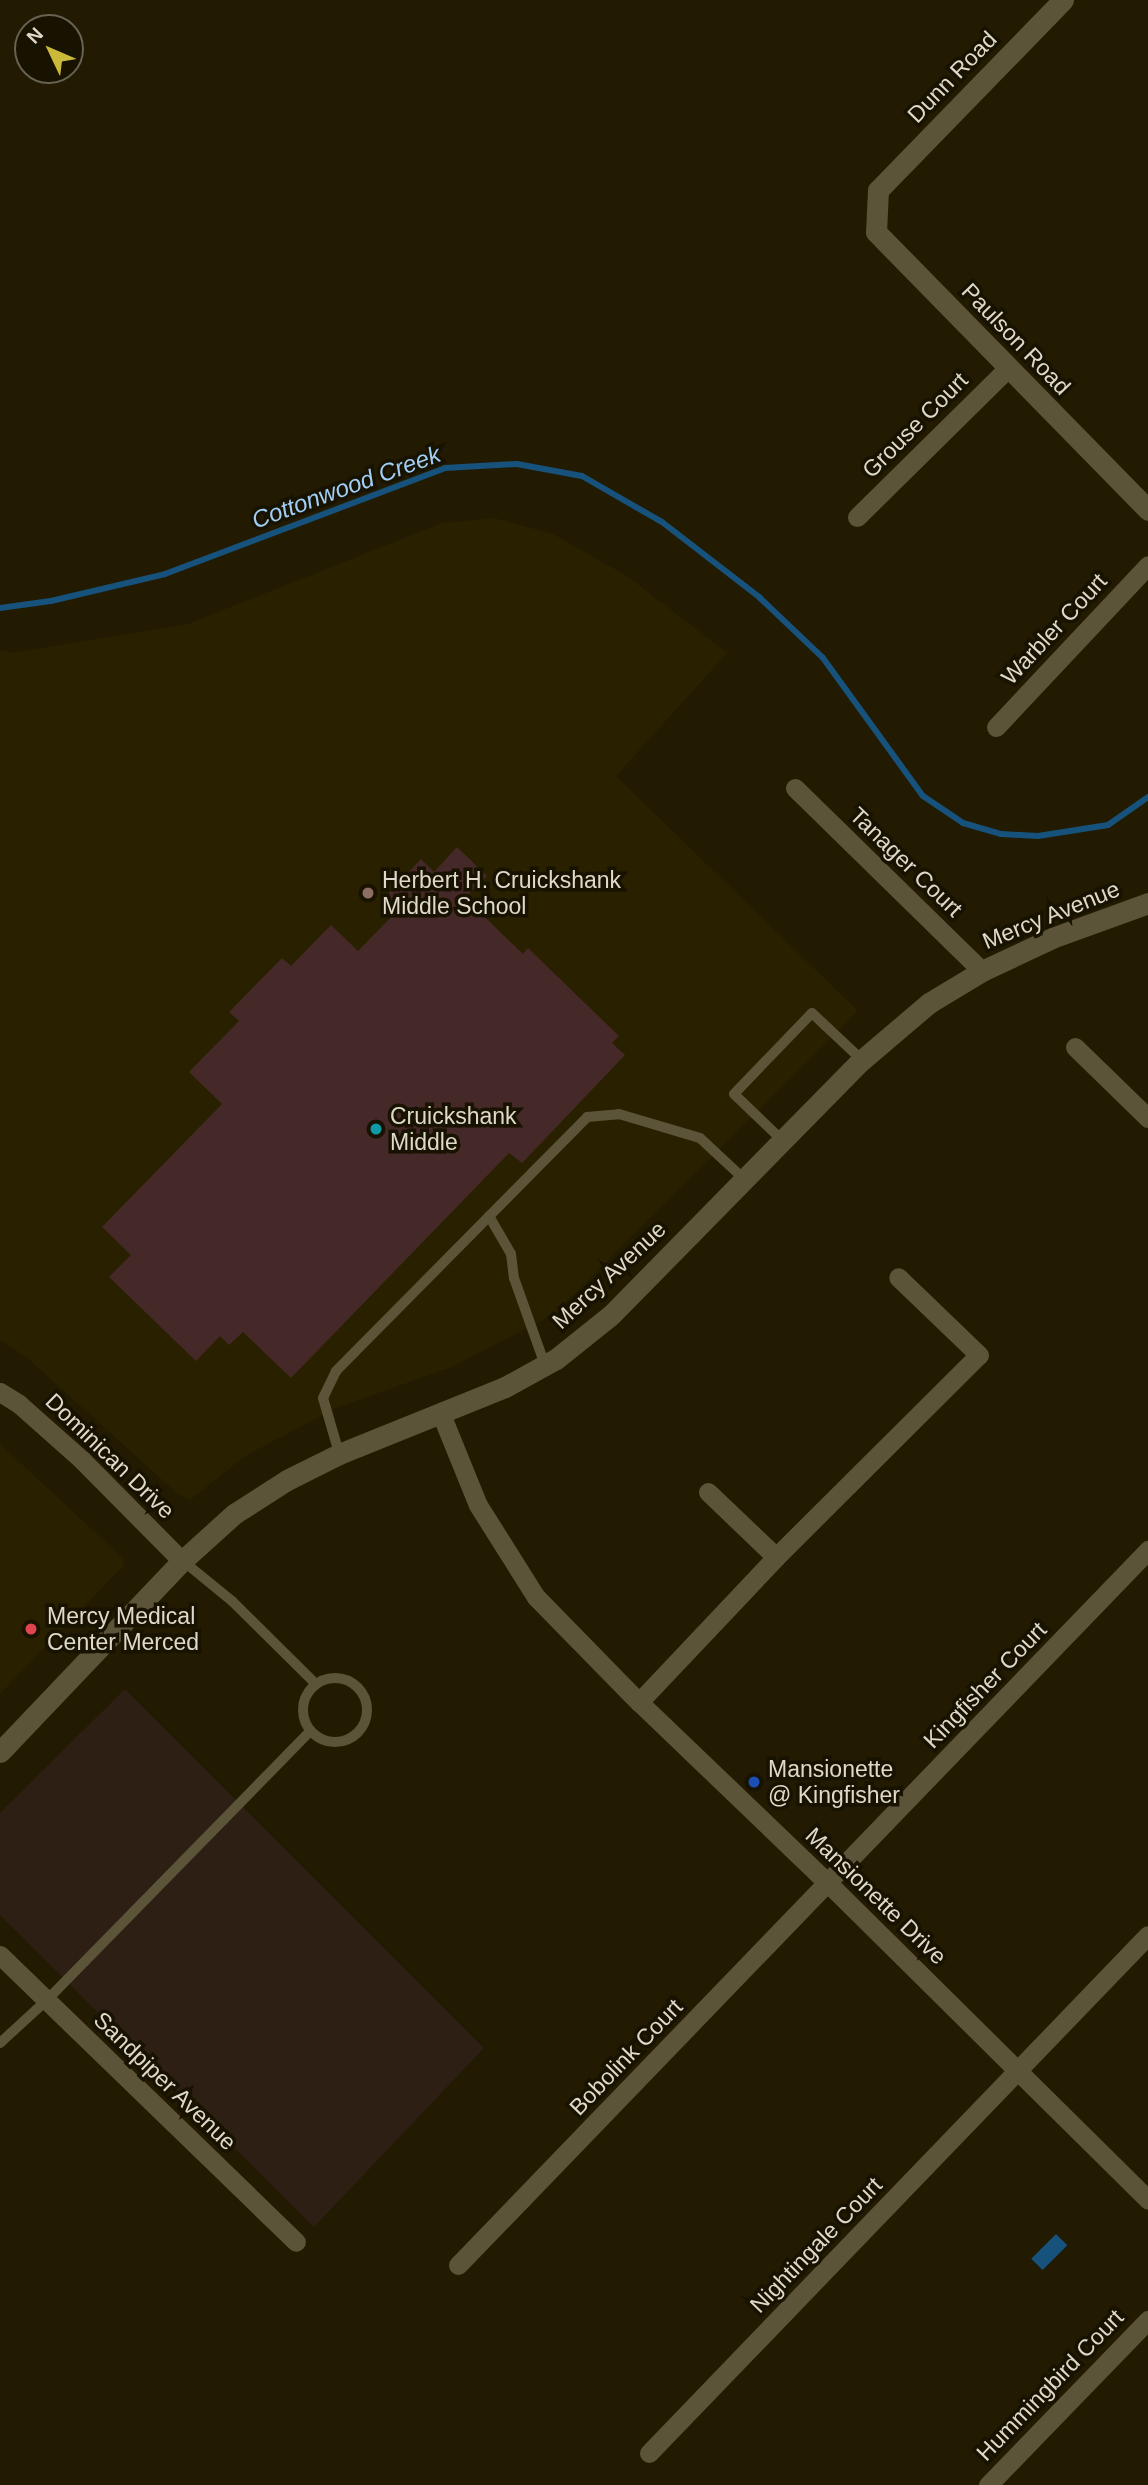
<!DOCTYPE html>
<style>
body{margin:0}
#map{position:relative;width:1148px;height:2485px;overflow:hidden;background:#221b02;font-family:Helvetica,sans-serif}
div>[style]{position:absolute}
.commercial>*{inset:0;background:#2d1f14}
.built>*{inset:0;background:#292000}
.water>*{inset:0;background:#16527c;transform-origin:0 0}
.stream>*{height:6px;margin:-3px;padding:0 3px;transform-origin:3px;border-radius:3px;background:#16527c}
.building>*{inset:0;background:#452928}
.lane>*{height:10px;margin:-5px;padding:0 5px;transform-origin:5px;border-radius:5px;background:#5c5439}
.lane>.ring{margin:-5px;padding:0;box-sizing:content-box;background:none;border:10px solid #5c5439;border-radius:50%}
.street>*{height:19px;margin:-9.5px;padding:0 9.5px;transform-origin:9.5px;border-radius:9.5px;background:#5c5439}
.secondary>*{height:21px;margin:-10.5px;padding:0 10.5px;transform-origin:10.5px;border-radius:10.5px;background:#5c5439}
.dots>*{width:19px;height:19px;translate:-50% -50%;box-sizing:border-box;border:4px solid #181200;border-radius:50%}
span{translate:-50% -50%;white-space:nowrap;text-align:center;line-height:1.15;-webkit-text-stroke:7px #181200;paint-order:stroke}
.street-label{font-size:23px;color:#ded9ca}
.poi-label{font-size:23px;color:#ded9ca}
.left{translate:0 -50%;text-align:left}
.water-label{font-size:24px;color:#a0cef5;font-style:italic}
.north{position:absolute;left:14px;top:14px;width:70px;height:70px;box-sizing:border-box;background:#181200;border:2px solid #676251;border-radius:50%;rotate:314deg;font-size:19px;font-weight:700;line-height:28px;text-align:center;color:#ded9ca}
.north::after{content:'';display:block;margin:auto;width:24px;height:32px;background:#cbba39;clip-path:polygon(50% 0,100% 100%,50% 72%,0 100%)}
</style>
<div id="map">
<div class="commercial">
<div style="clip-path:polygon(125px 1689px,484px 2048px,314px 2227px,0 1915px,0 1813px)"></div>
</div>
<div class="built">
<div style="clip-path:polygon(494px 518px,553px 534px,627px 576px,727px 653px,616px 776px,858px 1011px,555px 1313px,452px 1367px,336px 1408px,245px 1456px,190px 1500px,178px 1494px,25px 1356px,0 1340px,0 650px,12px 653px,188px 624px,442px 523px)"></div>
<div style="clip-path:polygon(0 1444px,123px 1558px,124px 1565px,0 1694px)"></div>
</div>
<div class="water">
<div style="left:1056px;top:2234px;width:16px;height:35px;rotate:45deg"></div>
</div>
<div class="stream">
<div style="left:0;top:608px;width:51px;rotate:-7.8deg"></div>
<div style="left:51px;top:601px;width:117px;rotate:-13.3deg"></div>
<div style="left:165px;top:574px;width:299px;rotate:-20.7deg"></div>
<div style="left:445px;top:468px;width:72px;rotate:-3.2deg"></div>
<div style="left:517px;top:464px;width:66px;rotate:10.5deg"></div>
<div style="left:582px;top:476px;width:92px;rotate:29.9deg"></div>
<div style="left:662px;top:522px;width:123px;rotate:37.7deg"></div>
<div style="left:759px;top:597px;width:88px;rotate:43.6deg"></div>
<div style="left:823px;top:658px;width:170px;rotate:54.1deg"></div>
<div style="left:923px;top:796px;width:48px;rotate:34deg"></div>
<div style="left:963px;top:823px;width:40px;rotate:16deg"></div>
<div style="left:1001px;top:834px;width:37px;rotate:3deg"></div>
<div style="left:1038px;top:836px;width:71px;rotate:-8.9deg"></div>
<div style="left:1108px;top:825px;width:49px;rotate:-35deg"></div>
</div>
<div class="building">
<div style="clip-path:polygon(457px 847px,487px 876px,465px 898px,523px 954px,528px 948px,619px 1036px,612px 1043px,625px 1055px,522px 1163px,509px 1153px,291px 1378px,243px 1332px,229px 1345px,220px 1336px,196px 1361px,109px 1277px,131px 1255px,102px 1227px,222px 1104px,189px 1072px,239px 1021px,229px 1012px,282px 958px,291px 966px,331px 925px,358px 951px,400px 908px,387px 895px,421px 859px,434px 872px)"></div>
</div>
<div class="lane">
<div style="left:782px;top:1140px;width:66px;rotate:-136.2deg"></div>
<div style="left:734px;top:1094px;width:112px;rotate:-46.1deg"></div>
<div style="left:812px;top:1013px;width:69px;rotate:43.2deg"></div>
<div style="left:489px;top:1216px;width:44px;rotate:59.9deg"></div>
<div style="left:511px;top:1254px;width:24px;rotate:83deg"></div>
<div style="left:514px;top:1278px;width:92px;rotate:70.4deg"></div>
<div style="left:339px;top:1453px;width:57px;rotate:-106.2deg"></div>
<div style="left:323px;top:1398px;width:30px;rotate:-64deg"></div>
<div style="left:336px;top:1371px;width:357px;rotate:-45.3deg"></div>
<div style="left:587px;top:1117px;width:32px;rotate:-5deg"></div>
<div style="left:619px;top:1114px;width:84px;rotate:16.5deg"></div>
<div style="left:700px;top:1138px;width:60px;rotate:43deg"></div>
<div style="left:183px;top:1561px;width:63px;rotate:39.2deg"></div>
<div style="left:232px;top:1601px;width:118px;rotate:44.7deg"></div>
<div class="ring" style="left:303px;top:1678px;width:54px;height:54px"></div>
<div style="left:0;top:2043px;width:64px;rotate:-42.5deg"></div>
<div style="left:47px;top:2000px;width:376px;rotate:-45.6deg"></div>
</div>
<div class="street">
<div style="left:857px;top:517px;width:211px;rotate:-44.6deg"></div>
<div style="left:996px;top:727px;width:222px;rotate:-46.8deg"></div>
<div style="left:795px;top:788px;width:262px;rotate:44.4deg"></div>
<div style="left:1075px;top:1047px;width:102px;rotate:44.2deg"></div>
<div style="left:0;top:1392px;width:22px;rotate:32deg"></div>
<div style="left:19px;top:1404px;width:84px;rotate:41.6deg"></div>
<div style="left:82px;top:1460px;width:142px;rotate:45.3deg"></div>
<div style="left:441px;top:1414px;width:98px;rotate:67.9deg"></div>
<div style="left:478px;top:1505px;width:109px;rotate:57.8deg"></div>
<div style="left:536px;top:1597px;width:147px;rotate:45.6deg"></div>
<div style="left:639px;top:1702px;width:263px;rotate:43.8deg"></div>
<div style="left:829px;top:1884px;width:449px;rotate:44.7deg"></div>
<div style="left:708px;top:1492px;width:94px;rotate:43.7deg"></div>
<div style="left:639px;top:1702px;width:199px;rotate:-46.6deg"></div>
<div style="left:776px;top:1557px;width:286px;rotate:-44.9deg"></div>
<div style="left:979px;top:1355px;width:112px;rotate:-136.1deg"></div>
<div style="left:0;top:1955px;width:412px;rotate:44.1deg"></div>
<div style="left:458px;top:2265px;width:994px;rotate:-46.02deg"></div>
<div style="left:649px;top:2453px;width:719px;rotate:-46.07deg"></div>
<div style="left:988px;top:2485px;width:230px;rotate:-45.9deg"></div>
</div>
<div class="secondary">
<div style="left:1063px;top:0;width:265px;rotate:134.2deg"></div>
<div style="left:878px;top:190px;width:42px;rotate:92.7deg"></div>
<div style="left:876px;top:232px;width:389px;rotate:45.6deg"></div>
<div style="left:0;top:1752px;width:264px;rotate:-46.4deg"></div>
<div style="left:182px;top:1561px;width:70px;rotate:-42.1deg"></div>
<div style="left:234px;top:1514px;width:63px;rotate:-32.7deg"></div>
<div style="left:287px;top:1480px;width:58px;rotate:-26.6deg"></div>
<div style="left:339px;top:1454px;width:179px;rotate:-22deg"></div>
<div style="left:505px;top:1387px;width:58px;rotate:-28.8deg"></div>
<div style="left:556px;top:1359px;width:70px;rotate:-38.7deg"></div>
<div style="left:611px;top:1315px;width:358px;rotate:-45.5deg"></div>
<div style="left:862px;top:1060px;width:88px;rotate:-40.4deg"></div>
<div style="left:929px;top:1003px;width:62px;rotate:-31.1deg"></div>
<div style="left:982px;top:971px;width:77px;rotate:-25.2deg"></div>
<div style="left:1052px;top:938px;width:102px;rotate:-20deg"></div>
</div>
<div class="dots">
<div style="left:368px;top:893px;background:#8d6e63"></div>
<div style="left:376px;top:1129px;background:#0f9aa8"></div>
<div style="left:31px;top:1629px;background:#e0444e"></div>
<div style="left:754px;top:1782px;background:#1a4fb4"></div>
</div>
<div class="street-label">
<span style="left:952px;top:77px;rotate:-46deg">Dunn Road</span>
<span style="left:1016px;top:339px;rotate:46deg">Paulson Road</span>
<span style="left:915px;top:425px;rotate:-45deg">Grouse Court</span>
<span style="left:1054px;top:629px;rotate:-47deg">Warbler Court</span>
<span style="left:906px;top:862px;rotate:44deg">Tanager Court</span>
<span style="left:1051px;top:915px;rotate:-22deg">Mercy Avenue</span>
<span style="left:609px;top:1275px;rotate:-43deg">Mercy Avenue</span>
<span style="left:110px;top:1456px;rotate:44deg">Dominican Drive</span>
<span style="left:985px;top:1685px;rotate:-46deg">Kingfisher Court</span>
<span style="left:876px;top:1896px;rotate:44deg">Mansionette Drive</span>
<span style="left:626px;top:2057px;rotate:-46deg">Bobolink Court</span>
<span style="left:165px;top:2081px;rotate:44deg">Sandpiper Avenue</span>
<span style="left:816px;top:2245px;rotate:-46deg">Nightingale Court</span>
<span style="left:1050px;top:2385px;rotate:-46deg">Hummingbird Court</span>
</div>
<div class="poi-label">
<span class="left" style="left:382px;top:893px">Herbert H. Cruickshank<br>Middle School</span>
<span class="left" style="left:390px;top:1129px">Cruickshank<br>Middle</span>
<span class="left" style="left:47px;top:1629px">Mercy Medical<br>Center Merced</span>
<span class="left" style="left:768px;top:1782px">Mansionette<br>@ Kingfisher</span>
</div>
<div class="water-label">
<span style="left:346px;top:487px;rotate:-20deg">Cottonwood Creek</span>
</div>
<div class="north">N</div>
</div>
